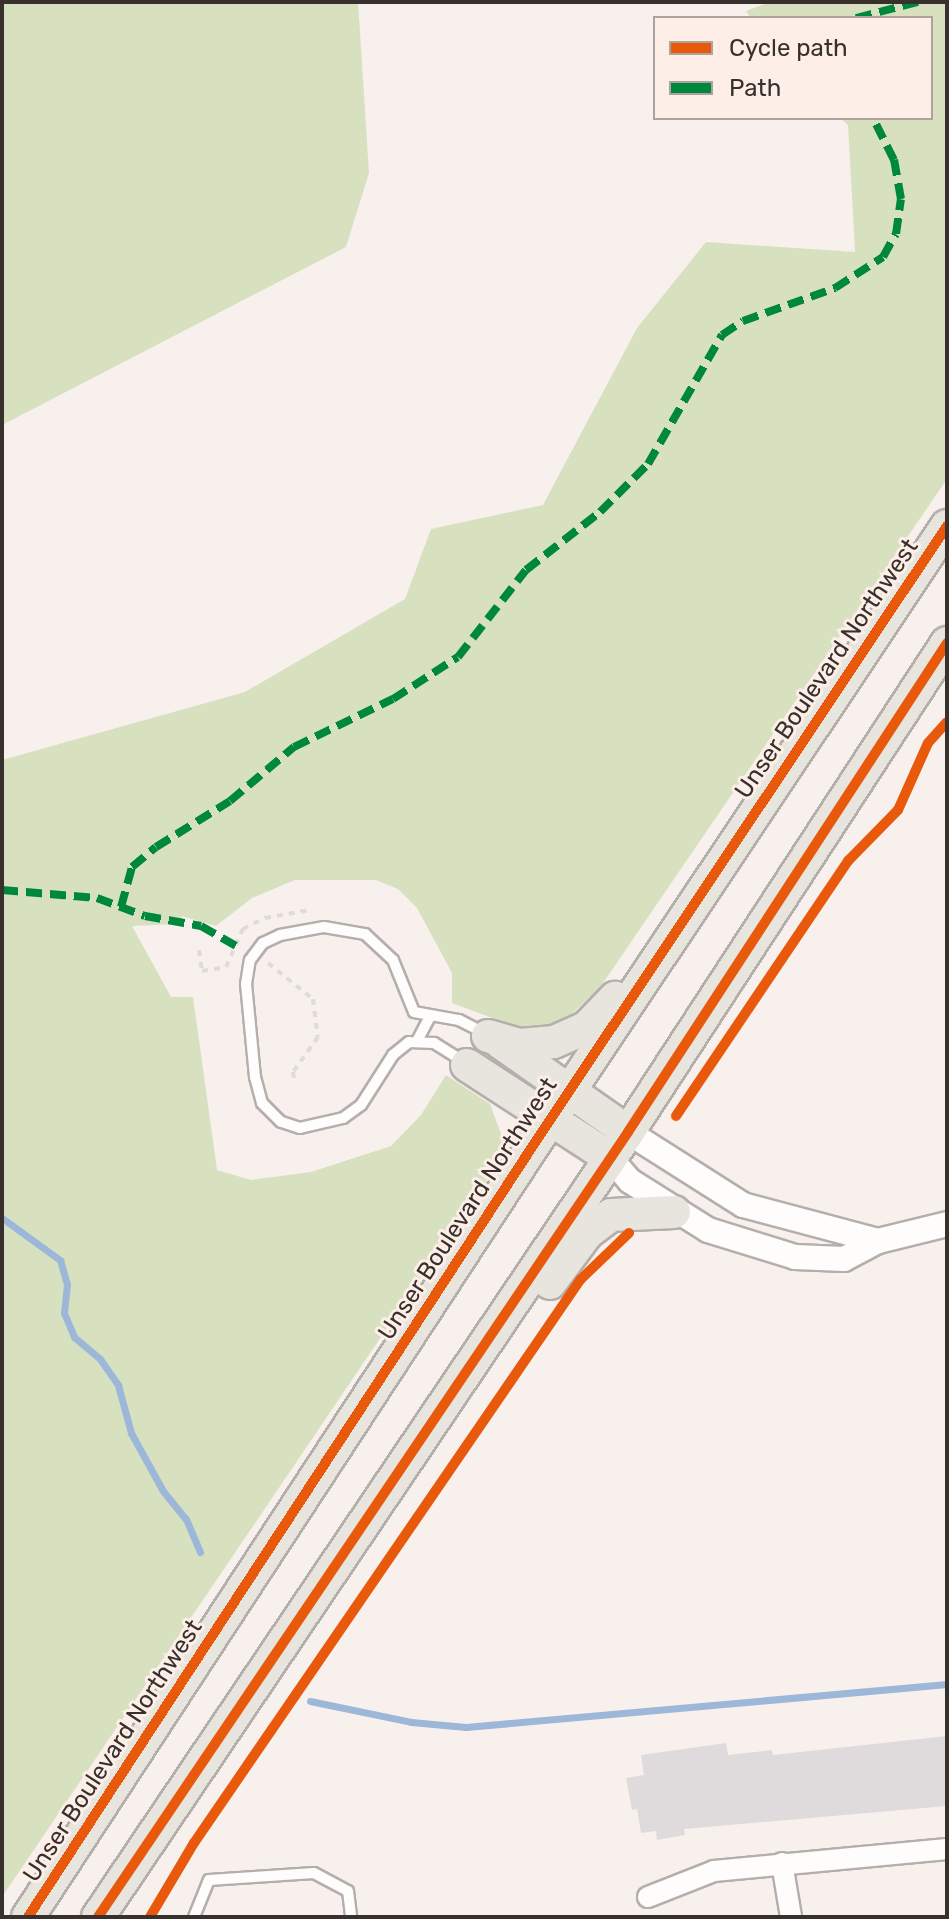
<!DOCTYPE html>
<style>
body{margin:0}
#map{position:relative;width:949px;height:1919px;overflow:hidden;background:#f8f0ec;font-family:Rubik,sans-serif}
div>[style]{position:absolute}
.green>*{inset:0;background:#d7e1c0}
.stream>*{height:7px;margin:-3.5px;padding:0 3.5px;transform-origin:3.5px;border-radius:3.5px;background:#9db7d9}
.building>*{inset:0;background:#dfdbdc}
.path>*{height:4px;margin-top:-2px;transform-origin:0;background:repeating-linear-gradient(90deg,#dedbd9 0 6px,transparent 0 12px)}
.roads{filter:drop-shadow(2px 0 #b5afac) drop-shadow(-2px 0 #b5afac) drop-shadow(0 2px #b5afac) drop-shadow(0 -2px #b5afac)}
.service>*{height:10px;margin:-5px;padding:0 5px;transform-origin:5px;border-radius:5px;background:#fefdfc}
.minor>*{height:20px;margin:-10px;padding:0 10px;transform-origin:10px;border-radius:10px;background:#fefdfc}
.tertiary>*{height:24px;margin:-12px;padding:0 12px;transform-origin:12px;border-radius:12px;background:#fefdfc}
.primary>*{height:32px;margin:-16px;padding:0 16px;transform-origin:16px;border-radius:16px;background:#e8e5df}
.quiet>*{height:8px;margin-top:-4px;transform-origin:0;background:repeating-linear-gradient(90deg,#00873e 0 16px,transparent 0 24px)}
.cycleway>*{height:10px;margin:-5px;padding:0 5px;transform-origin:5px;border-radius:5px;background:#e8590c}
span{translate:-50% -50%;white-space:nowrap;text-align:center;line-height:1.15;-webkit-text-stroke:6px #fdefe7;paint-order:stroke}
.street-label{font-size:24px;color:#37302c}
.frame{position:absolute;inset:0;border:4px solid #37302c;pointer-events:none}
.legend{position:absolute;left:653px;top:16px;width:280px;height:104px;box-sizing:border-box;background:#fdefe7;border:2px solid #aea39c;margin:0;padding:10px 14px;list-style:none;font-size:24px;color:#37302c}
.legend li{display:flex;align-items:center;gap:16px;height:40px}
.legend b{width:40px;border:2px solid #aea39c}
</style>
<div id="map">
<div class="green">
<div style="clip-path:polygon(2px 2px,358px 2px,369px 173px,346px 247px,2px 425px)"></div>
<div style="clip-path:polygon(770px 2px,947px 2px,947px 479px,601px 986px,563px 1023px,527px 1031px,452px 1003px,452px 973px,417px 908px,398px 889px,376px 880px,295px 880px,252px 898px,216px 926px,182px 916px,180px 924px,132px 926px,171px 997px,193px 997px,217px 1170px,251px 1180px,311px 1172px,391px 1146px,421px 1115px,446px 1075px,490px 1104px,504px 1142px,494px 1170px,2px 1897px,2px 760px,245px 692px,405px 599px,431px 529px,543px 505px,637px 328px,706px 242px,855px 252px,848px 125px,840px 118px,931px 118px,931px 18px,751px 18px,746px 11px)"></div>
</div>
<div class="stream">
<div style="left:2px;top:1218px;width:72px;rotate:35.9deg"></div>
<div style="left:60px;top:1260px;width:25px;rotate:74deg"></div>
<div style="left:67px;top:1284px;width:29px;rotate:96deg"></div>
<div style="left:64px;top:1313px;width:26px;rotate:67deg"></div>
<div style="left:74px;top:1337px;width:34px;rotate:40deg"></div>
<div style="left:100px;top:1359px;width:32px;rotate:55deg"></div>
<div style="left:118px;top:1385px;width:50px;rotate:74.8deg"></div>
<div style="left:131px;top:1433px;width:66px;rotate:61.1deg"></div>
<div style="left:163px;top:1491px;width:36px;rotate:51deg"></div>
<div style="left:186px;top:1519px;width:36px;rotate:67deg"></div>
<div style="left:310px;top:1701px;width:103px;rotate:11.7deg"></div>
<div style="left:411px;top:1722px;width:55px;rotate:5.2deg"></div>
<div style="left:466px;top:1727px;width:483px;rotate:-5.1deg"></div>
</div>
<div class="building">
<div style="clip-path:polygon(947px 1736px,947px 1806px,684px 1829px,685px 1835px,657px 1840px,656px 1831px,641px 1833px,637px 1809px,632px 1810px,626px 1778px,644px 1775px,641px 1755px,726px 1743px,728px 1755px,772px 1750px,773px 1755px)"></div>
</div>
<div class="path">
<div style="left:199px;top:950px;width:21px;rotate:82deg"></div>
<div style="left:202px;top:971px;width:24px;rotate:-9deg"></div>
<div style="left:226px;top:967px;width:42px;rotate:-65.9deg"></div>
<div style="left:243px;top:929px;width:25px;rotate:-27deg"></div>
<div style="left:265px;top:918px;width:45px;rotate:-10.3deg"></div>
<div style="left:268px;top:963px;width:58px;rotate:38.7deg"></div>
<div style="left:313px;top:999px;width:38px;rotate:83deg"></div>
<div style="left:318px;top:1037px;width:43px;rotate:125.5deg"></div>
<div style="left:293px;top:1072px;width:7px;rotate:82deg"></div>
</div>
<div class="roads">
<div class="service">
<div style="left:417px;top:1041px;width:27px;rotate:-62deg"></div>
<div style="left:466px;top:1063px;width:38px;rotate:-148deg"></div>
<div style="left:434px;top:1043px;width:25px;rotate:-178deg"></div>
<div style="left:409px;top:1042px;width:21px;rotate:141deg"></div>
<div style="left:393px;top:1055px;width:59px;rotate:122.6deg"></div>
<div style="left:361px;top:1105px;width:22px;rotate:144deg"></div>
<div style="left:343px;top:1118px;width:44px;rotate:166.9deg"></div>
<div style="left:300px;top:1128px;width:20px;rotate:-162deg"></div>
<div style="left:281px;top:1122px;width:27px;rotate:-135deg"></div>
<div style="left:262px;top:1103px;width:27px;rotate:-105deg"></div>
<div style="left:255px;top:1077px;width:93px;rotate:-95.5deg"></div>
<div style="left:246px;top:984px;width:24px;rotate:-81deg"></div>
<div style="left:250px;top:960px;width:21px;rotate:-53deg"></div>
<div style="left:263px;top:943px;width:19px;rotate:-25deg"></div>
<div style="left:280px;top:935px;width:45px;rotate:-10.3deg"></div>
<div style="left:324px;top:927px;width:42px;rotate:9.7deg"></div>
<div style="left:365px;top:934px;width:38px;rotate:43deg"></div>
<div style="left:393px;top:960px;width:56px;rotate:68deg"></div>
<div style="left:414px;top:1012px;width:46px;rotate:10.1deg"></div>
<div style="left:459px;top:1020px;width:30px;rotate:27deg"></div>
<div style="left:194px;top:1917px;width:40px;rotate:-68deg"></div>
<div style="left:209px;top:1880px;width:105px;rotate:-3.8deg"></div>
<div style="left:314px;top:1873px;width:38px;rotate:28deg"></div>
<div style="left:348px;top:1891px;width:26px;rotate:83deg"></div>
</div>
<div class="minor">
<div style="left:782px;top:1863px;width:55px;rotate:80.5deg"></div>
<div style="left:648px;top:1897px;width:71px;rotate:-21.5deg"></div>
<div style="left:714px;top:1871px;width:234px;rotate:-5.4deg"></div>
</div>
<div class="tertiary">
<div style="left:628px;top:1132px;width:136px;rotate:32.4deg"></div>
<div style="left:743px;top:1205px;width:140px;rotate:14.9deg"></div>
<div style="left:610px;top:1158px;width:30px;rotate:49deg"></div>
<div style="left:630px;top:1181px;width:92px;rotate:32.1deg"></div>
<div style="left:708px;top:1230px;width:91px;rotate:17.2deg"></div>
<div style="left:795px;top:1257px;width:49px;rotate:2.3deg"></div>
<div style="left:844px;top:1259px;width:38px;rotate:-28deg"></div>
<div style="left:878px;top:1241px;width:71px;rotate:-13.8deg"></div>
</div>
<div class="primary">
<div style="left:488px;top:1036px;width:33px;rotate:16deg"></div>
<div style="left:520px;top:1045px;width:34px;rotate:-5deg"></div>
<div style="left:554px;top:1042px;width:35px;rotate:-24deg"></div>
<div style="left:586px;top:1028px;width:42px;rotate:-46deg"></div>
<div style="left:501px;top:1043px;width:155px;rotate:35deg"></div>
<div style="left:467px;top:1065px;width:171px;rotate:33deg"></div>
<div style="left:550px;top:1283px;width:62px;rotate:-53.5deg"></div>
<div style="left:587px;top:1233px;width:30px;rotate:-37deg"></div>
<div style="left:611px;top:1215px;width:63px;rotate:-2.7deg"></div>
<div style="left:28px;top:1917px;width:920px;rotate:-56.79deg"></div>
<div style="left:532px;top:1147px;width:747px;rotate:-56.25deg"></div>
<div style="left:98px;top:1917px;width:947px;rotate:-55.97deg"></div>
<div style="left:628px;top:1132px;width:584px;rotate:-56.88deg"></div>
</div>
</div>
<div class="quiet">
<div style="left:856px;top:18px;width:64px;rotate:-14.5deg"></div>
<div style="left:2px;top:890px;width:95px;rotate:4.8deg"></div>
<div style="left:97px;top:898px;width:51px;rotate:20.6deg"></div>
<div style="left:145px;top:916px;width:57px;rotate:10.1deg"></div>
<div style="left:201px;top:926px;width:40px;rotate:29.7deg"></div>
<div style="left:121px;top:907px;width:41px;rotate:-74.6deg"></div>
<div style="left:132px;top:867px;width:31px;rotate:-40deg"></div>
<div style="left:156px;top:847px;width:87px;rotate:-31.9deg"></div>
<div style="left:230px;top:801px;width:84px;rotate:-40.2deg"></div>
<div style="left:294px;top:747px;width:110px;rotate:-25.9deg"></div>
<div style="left:393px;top:699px;width:77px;rotate:-32.9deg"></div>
<div style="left:458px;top:657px;width:110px;rotate:-52deg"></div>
<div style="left:526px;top:570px;width:94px;rotate:-38.1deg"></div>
<div style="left:600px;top:512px;width:68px;rotate:-45deg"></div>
<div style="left:648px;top:464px;width:149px;rotate:-60.2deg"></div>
<div style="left:722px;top:335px;width:25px;rotate:-34deg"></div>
<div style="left:743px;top:321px;width:98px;rotate:-19.7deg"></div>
<div style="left:835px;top:288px;width:57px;rotate:-32.9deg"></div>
<div style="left:883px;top:257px;width:26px;rotate:-61deg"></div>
<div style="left:896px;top:234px;width:35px;rotate:-82deg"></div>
<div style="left:901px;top:199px;width:40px;rotate:-100deg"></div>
<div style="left:894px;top:160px;width:47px;rotate:-116.6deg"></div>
</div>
<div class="cycleway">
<div style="left:676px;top:1116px;width:308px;rotate:-56deg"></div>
<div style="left:848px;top:861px;width:71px;rotate:-45.6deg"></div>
<div style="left:898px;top:810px;width:73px;rotate:-65.9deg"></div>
<div style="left:928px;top:743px;width:28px;rotate:-48deg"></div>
<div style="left:28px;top:1917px;width:920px;rotate:-56.79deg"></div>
<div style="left:532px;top:1147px;width:747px;rotate:-56.25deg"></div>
<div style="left:98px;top:1917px;width:947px;rotate:-55.97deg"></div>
<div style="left:628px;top:1132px;width:584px;rotate:-56.88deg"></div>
<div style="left:150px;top:1917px;width:86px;rotate:-59.3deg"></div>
<div style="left:194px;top:1843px;width:683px;rotate:-55.56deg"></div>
<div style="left:580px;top:1280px;width:68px;rotate:-43.8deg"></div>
</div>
<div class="street-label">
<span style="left:827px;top:669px;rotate:-56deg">Unser Boulevard Northwest</span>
<span style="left:468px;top:1209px;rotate:-57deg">Unser Boulevard Northwest</span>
<span style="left:113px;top:1751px;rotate:-57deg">Unser Boulevard Northwest</span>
</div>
<div class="frame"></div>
<ul class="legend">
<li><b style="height:10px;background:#e8590c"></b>Cycle path</li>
<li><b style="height:10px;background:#00873e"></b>Path</li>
</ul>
</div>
